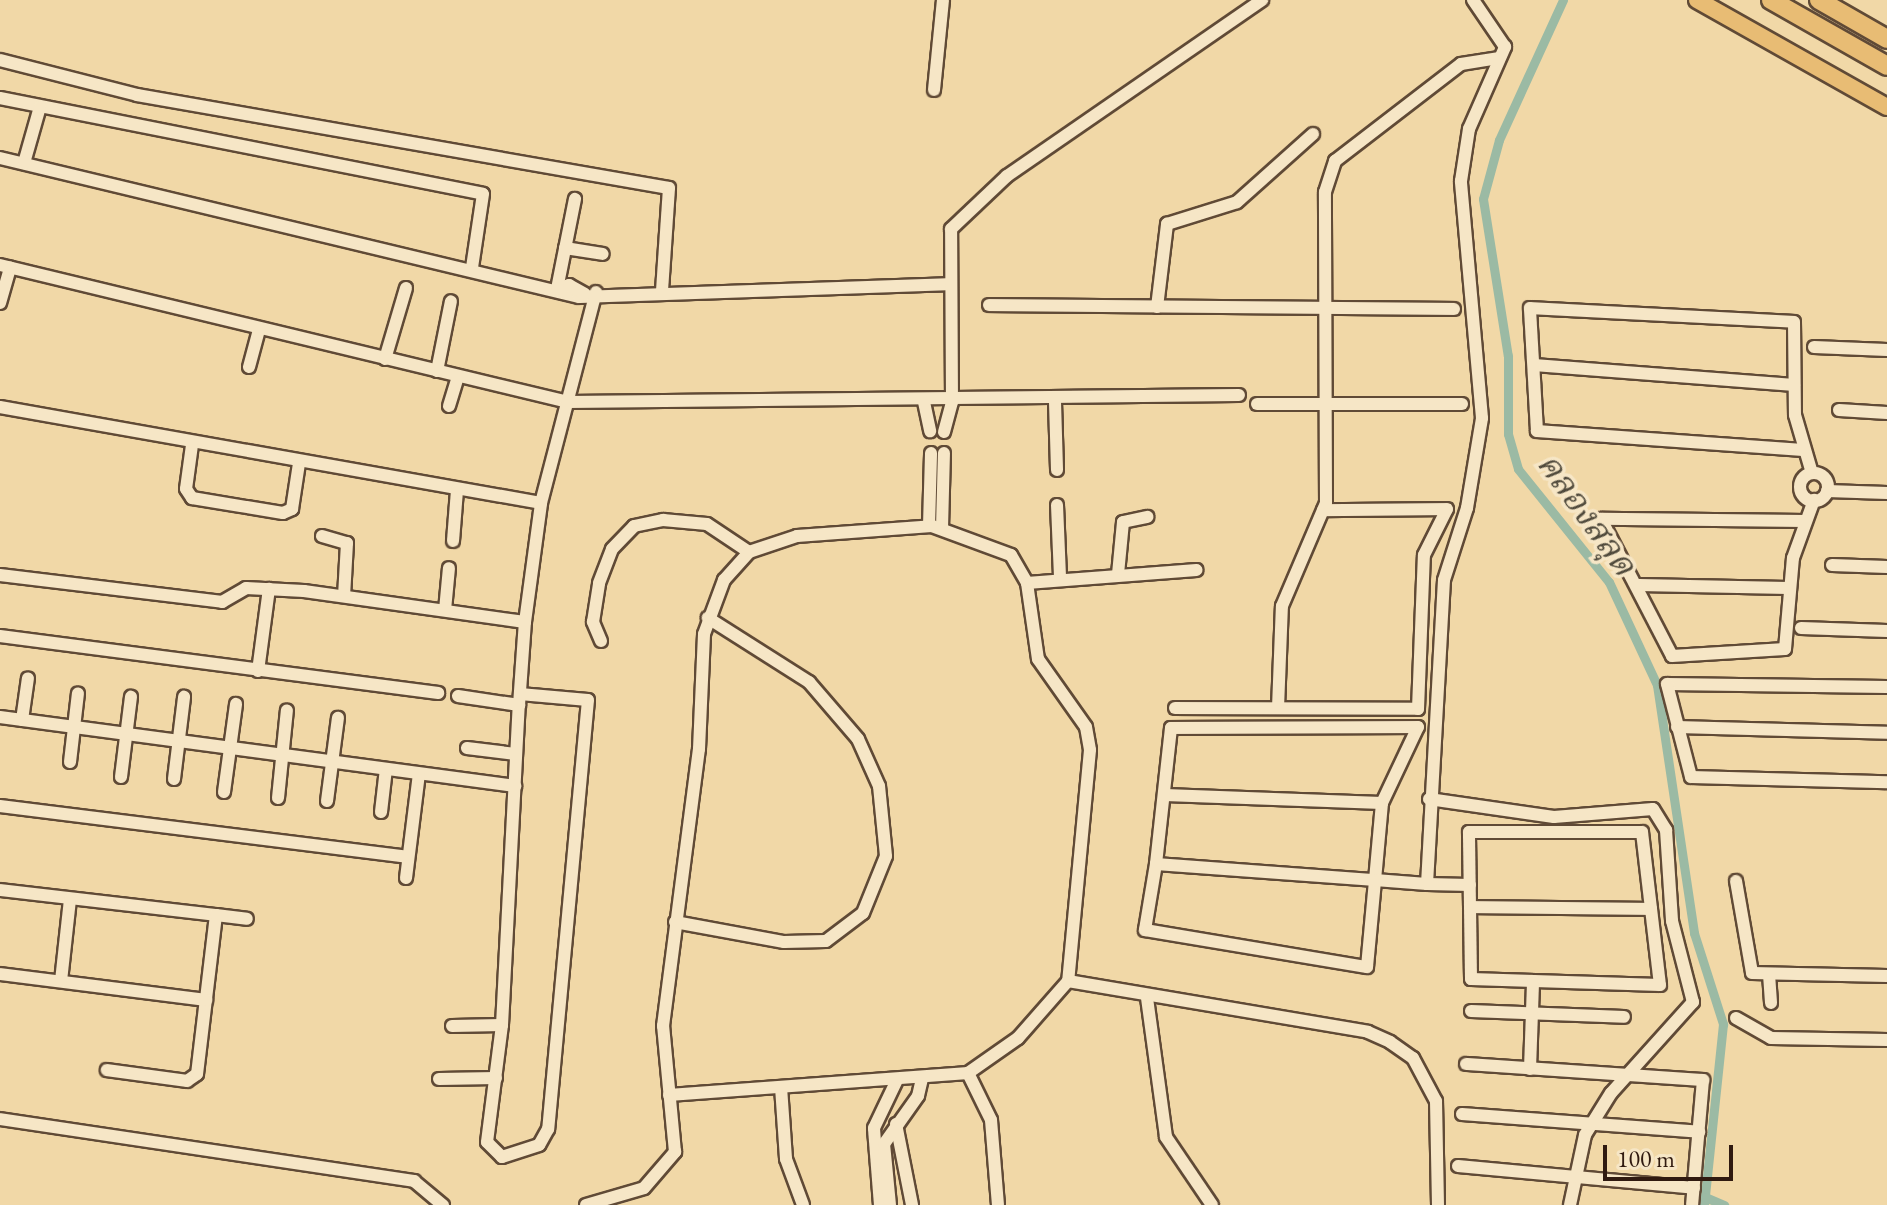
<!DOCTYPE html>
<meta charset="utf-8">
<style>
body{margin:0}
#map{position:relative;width:1887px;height:1205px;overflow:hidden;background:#f1d8a7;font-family:"EB Garamond","Noto Serif Thai",serif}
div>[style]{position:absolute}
.canal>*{height:9px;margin:-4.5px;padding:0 4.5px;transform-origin:4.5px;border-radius:4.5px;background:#9bbaa4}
.roads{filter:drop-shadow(2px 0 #604a36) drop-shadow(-2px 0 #604a36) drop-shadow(0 2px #604a36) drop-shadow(0 -2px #604a36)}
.minor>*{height:12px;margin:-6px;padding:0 6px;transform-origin:6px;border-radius:6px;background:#f6e6c6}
.minor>.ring{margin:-6px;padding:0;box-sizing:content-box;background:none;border:12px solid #f6e6c6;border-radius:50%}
.major>*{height:16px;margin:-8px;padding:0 8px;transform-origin:8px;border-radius:8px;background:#e8bc74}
.highway>*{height:18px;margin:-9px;padding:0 9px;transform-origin:9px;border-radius:9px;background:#e8bc74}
span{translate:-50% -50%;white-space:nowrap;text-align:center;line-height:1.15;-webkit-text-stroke:7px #f6e6c6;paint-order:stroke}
.water-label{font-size:34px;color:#504a3c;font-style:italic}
.scale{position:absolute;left:1603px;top:1145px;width:130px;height:36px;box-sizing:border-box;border:4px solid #301a10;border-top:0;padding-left:10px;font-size:24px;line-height:28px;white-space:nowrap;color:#301a10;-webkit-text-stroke:6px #f6e6c6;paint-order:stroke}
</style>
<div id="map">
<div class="canal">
<div style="left:1563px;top:0;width:154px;rotate:114.6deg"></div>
<div style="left:1499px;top:140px;width:61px;rotate:105.2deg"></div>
<div style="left:1483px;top:199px;width:159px;rotate:81deg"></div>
<div style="left:1508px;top:356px;width:78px;rotate:90deg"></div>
<div style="left:1508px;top:434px;width:36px;rotate:74deg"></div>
<div style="left:1518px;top:469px;width:145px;rotate:51.2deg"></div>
<div style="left:1609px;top:582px;width:114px;rotate:65deg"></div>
<div style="left:1657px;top:685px;width:251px;rotate:81.5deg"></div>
<div style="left:1694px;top:933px;width:96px;rotate:72.3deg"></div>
<div style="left:1723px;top:1024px;width:182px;rotate:96deg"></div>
<div style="left:1705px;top:1197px;width:21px;rotate:23deg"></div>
</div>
<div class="roads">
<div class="minor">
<div style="left:0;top:60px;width:141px;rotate:14.3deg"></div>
<div style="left:137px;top:95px;width:540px;rotate:9.92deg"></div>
<div style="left:669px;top:188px;width:103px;rotate:93.9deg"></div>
<div style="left:934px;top:90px;width:90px;rotate:-84.3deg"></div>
<div style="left:0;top:98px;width:492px;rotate:11.2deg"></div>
<div style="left:483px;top:194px;width:75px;rotate:98.5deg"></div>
<div style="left:0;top:158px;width:595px;rotate:13.5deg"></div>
<div style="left:579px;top:297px;width:369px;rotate:-2deg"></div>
<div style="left:24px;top:163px;width:58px;rotate:-74.1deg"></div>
<div style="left:565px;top:248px;width:38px;rotate:9deg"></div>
<div style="left:0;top:265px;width:584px;rotate:13.56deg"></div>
<div style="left:568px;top:402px;width:671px;rotate:-0.6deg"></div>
<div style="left:557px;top:289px;width:92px;rotate:-78.7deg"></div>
<div style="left:557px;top:289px;width:13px;rotate:-18deg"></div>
<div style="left:569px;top:285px;width:18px;rotate:29deg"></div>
<div style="left:0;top:303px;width:37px;rotate:-74deg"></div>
<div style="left:989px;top:305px;width:465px;rotate:0.5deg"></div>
<div style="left:1157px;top:307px;width:84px;rotate:-83.1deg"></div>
<div style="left:1167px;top:224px;width:73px;rotate:-17.4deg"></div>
<div style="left:1237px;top:202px;width:102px;rotate:-41.8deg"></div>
<div style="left:1814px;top:347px;width:73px;rotate:2.4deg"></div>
<div style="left:385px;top:359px;width:74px;rotate:-73.5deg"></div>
<div style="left:1534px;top:365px;width:261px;rotate:4.4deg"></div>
<div style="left:249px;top:367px;width:39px;rotate:-75deg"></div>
<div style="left:437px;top:371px;width:71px;rotate:-78.7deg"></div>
<div style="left:924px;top:402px;width:30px;rotate:78deg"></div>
<div style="left:1055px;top:402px;width:68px;rotate:88.3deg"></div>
<div style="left:1257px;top:404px;width:205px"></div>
<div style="left:449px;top:406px;width:31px;rotate:-73deg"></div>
<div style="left:0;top:407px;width:549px;rotate:10.06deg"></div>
<div style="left:1839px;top:410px;width:48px;rotate:3.6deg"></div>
<div style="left:944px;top:432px;width:31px;rotate:-75deg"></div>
<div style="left:952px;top:402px;width:173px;rotate:-90.3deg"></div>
<div style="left:951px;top:229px;width:77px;rotate:-43.4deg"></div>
<div style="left:1007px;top:176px;width:310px;rotate:-34.6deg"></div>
<div style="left:192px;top:445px;width:44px;rotate:97.8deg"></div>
<div style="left:186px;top:489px;width:11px;rotate:56deg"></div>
<div style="left:192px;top:498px;width:92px;rotate:9.4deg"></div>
<div style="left:283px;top:513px;width:10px;rotate:-24deg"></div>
<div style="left:292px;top:509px;width:47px;rotate:-81.3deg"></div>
<div style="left:1803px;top:450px;width:267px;rotate:-175.9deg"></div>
<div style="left:1537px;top:431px;width:123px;rotate:-93.3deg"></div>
<div style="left:1530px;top:308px;width:264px;rotate:3deg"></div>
<div style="left:1794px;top:322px;width:93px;rotate:89.4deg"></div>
<div style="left:1795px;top:415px;width:60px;rotate:73.7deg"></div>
<div class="ring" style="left:1800px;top:473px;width:16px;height:16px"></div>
<div style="left:1827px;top:491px;width:60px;rotate:1.9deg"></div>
<div style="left:1057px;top:505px;width:72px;rotate:87.6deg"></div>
<div style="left:1805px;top:521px;width:204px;rotate:-179.4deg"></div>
<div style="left:1601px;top:519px;width:154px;rotate:62.6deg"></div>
<div style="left:1672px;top:656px;width:113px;rotate:-3.5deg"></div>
<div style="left:1785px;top:649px;width:91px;rotate:-85deg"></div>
<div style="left:1793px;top:558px;width:62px;rotate:-70.1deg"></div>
<div style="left:929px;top:526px;width:73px;rotate:-88.4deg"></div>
<div style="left:942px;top:528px;width:75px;rotate:-88.5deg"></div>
<div style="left:322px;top:536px;width:26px;rotate:16deg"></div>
<div style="left:347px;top:543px;width:53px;rotate:93.2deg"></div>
<div style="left:453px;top:541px;width:51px;rotate:-85.5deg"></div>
<div style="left:1832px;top:565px;width:55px;rotate:2.1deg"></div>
<div style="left:1118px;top:574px;width:52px;rotate:-84.5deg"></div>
<div style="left:1123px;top:522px;width:25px;rotate:-12deg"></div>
<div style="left:0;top:575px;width:224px;rotate:6.9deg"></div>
<div style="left:222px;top:602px;width:28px;rotate:-30deg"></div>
<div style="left:246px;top:588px;width:58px;rotate:3deg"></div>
<div style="left:304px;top:591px;width:223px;rotate:8deg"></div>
<div style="left:1027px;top:583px;width:170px;rotate:-4.4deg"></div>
<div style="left:1639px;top:585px;width:149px;rotate:1.2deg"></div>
<div style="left:445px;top:610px;width:42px;rotate:-84.6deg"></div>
<div style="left:1801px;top:628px;width:86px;rotate:2deg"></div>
<div style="left:0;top:636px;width:442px;rotate:7.4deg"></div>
<div style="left:601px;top:641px;width:21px;rotate:-113deg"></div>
<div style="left:593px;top:622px;width:39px;rotate:-81deg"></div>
<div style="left:599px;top:583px;width:36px;rotate:-69deg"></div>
<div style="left:612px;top:549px;width:32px;rotate:-46deg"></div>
<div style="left:634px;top:526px;width:30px;rotate:-12deg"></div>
<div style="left:663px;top:520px;width:44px;rotate:5.2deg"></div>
<div style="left:707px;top:524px;width:50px;rotate:33.7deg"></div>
<div style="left:258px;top:671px;width:83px;rotate:-82.4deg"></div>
<div style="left:1887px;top:687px;width:220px;rotate:-179.2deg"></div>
<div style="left:1667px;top:684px;width:96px;rotate:75.5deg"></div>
<div style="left:1691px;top:777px;width:196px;rotate:1.5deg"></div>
<div style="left:520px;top:694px;width:68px;rotate:5deg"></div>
<div style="left:588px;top:700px;width:431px;rotate:95.3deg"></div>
<div style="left:548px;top:1129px;width:18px;rotate:119deg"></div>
<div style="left:539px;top:1145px;width:39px;rotate:162deg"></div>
<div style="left:502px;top:1157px;width:21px;rotate:-135deg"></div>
<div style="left:487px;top:1142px;width:118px;rotate:-82.7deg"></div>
<div style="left:502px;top:1025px;width:320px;rotate:-87deg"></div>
<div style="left:519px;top:705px;width:83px;rotate:-85.9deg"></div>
<div style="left:525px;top:622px;width:120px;rotate:-82.3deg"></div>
<div style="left:541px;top:503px;width:218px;rotate:-75.4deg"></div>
<div style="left:458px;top:696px;width:62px;rotate:8.4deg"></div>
<div style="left:1175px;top:708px;width:243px;rotate:0.2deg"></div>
<div style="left:1418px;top:709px;width:154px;rotate:-87.8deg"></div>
<div style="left:1424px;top:555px;width:51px;rotate:-63.4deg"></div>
<div style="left:1447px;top:509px;width:124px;rotate:179.5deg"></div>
<div style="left:1278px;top:708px;width:102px;rotate:-87.8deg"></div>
<div style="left:1282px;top:606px;width:112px;rotate:-66.9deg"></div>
<div style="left:1326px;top:503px;width:311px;rotate:-90.2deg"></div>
<div style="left:1325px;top:192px;width:33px;rotate:-72deg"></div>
<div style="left:1335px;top:161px;width:159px;rotate:-37.6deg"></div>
<div style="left:1461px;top:64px;width:39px;rotate:-9deg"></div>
<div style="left:0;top:717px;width:520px;rotate:7.63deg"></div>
<div style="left:22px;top:720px;width:42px;rotate:-81.9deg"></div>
<div style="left:1677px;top:727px;width:210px;rotate:1.6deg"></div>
<div style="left:467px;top:748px;width:49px;rotate:7deg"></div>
<div style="left:70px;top:762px;width:69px;rotate:-83.4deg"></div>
<div style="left:121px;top:777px;width:81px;rotate:-82.9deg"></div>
<div style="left:174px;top:779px;width:83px;rotate:-83deg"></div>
<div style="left:224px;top:792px;width:89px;rotate:-82.2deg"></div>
<div style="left:1165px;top:795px;width:217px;rotate:2.1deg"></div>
<div style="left:278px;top:798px;width:88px;rotate:-84.2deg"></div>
<div style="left:1429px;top:799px;width:126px;rotate:8.2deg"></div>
<div style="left:1554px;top:817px;width:99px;rotate:-4.6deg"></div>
<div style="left:1653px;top:809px;width:25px;rotate:58deg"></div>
<div style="left:1666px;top:830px;width:91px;rotate:86.2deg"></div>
<div style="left:1672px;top:921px;width:84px;rotate:75.5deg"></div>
<div style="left:1693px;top:1002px;width:122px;rotate:132deg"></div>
<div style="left:1611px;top:1093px;width:49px;rotate:121.8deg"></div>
<div style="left:1585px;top:1135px;width:72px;rotate:102.1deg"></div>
<div style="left:327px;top:801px;width:84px;rotate:-82.5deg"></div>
<div style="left:0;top:806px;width:410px;rotate:7.1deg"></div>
<div style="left:381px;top:812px;width:43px;rotate:-83.4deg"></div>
<div style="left:1469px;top:832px;width:173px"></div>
<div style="left:1642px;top:832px;width:154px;rotate:83.3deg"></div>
<div style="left:1660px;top:985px;width:189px;rotate:-178.2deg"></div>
<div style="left:1471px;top:979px;width:147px;rotate:-90.8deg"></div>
<div style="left:1156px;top:864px;width:67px;rotate:99.5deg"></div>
<div style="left:1145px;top:930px;width:225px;rotate:9.5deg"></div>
<div style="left:1367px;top:967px;width:87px;rotate:-84.7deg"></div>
<div style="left:1375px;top:880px;width:77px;rotate:-84.8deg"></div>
<div style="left:1382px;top:803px;width:84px;rotate:-64.7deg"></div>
<div style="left:1418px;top:727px;width:247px;rotate:179.8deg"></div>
<div style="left:1171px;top:728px;width:137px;rotate:96.3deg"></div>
<div style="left:1156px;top:864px;width:220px;rotate:4.2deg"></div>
<div style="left:1375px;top:880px;width:52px;rotate:4.4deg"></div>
<div style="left:1427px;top:884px;width:43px;rotate:1.3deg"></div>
<div style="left:406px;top:878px;width:105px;rotate:-82.9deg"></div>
<div style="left:1736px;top:881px;width:93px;rotate:80.1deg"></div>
<div style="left:1752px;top:973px;width:135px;rotate:1.3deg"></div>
<div style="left:1427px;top:884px;width:304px;rotate:-86.8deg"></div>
<div style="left:1444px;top:580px;width:76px;rotate:-72.3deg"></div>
<div style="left:1467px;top:508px;width:91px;rotate:-80.5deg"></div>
<div style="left:1482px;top:418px;width:238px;rotate:-95.1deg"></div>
<div style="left:1461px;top:181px;width:53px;rotate:-81.3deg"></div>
<div style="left:1469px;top:129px;width:90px;rotate:-66.3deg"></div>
<div style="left:1505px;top:47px;width:57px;rotate:-124.2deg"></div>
<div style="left:0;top:890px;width:217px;rotate:6.6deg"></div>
<div style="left:216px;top:915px;width:160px;rotate:96.8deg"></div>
<div style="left:197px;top:1074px;width:12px;rotate:145deg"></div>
<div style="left:187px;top:1081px;width:81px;rotate:-172.2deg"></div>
<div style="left:1470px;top:907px;width:181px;rotate:0.6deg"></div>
<div style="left:216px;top:915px;width:31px;rotate:7deg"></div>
<div style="left:675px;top:922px;width:111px;rotate:10.4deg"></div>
<div style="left:784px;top:942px;width:42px;rotate:-1.4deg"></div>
<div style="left:826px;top:941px;width:46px;rotate:-37.1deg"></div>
<div style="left:863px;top:913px;width:61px;rotate:-68deg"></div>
<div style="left:886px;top:856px;width:70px;rotate:-95.7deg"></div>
<div style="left:879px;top:786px;width:51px;rotate:-114.1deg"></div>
<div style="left:858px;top:739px;width:75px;rotate:-130.7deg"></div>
<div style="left:809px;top:682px;width:120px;rotate:-147.6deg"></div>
<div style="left:0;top:974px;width:208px;rotate:7.2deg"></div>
<div style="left:1769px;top:974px;width:29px;rotate:86deg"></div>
<div style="left:61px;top:981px;width:82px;rotate:-83.7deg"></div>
<div style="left:1147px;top:998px;width:140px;rotate:82.2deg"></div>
<div style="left:1166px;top:1137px;width:82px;rotate:55.9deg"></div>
<div style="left:1471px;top:1011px;width:153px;rotate:2.2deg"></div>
<div style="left:1736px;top:1018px;width:40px;rotate:29.7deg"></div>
<div style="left:1771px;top:1038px;width:116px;rotate:1deg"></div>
<div style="left:452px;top:1026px;width:50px;rotate:-1.1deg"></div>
<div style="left:1466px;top:1064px;width:238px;rotate:3.9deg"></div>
<div style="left:1703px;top:1080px;width:125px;rotate:95deg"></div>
<div style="left:1530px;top:1069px;width:88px;rotate:-88deg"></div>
<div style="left:968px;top:1073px;width:52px;rotate:63.9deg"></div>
<div style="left:991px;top:1120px;width:85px;rotate:85.3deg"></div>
<div style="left:439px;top:1079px;width:57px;rotate:-1deg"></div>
<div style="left:781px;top:1087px;width:72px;rotate:86deg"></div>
<div style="left:786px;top:1159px;width:49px;rotate:69.7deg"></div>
<div style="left:669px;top:1095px;width:300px;rotate:-4.2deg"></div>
<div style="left:968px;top:1073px;width:61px;rotate:-35deg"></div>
<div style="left:1018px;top:1038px;width:76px;rotate:-48.7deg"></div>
<div style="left:1462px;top:1114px;width:238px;rotate:4.3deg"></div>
<div style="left:0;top:1119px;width:419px;rotate:8.5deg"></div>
<div style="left:414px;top:1181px;width:38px;rotate:40deg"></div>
<div style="left:896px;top:1124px;width:83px;rotate:78.8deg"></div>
<div style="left:1458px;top:1166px;width:237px;rotate:5.3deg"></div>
<div style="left:586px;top:1205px;width:60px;rotate:-16.3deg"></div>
<div style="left:644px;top:1188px;width:48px;rotate:-49.3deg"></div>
<div style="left:675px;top:1152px;width:127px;rotate:-95.4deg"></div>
<div style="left:663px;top:1026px;width:279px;rotate:-82.6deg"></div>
<div style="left:699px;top:749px;width:115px;rotate:-87.5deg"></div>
<div style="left:704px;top:634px;width:58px;rotate:-69.7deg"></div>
<div style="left:724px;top:580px;width:38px;rotate:-48deg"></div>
<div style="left:749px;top:552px;width:51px;rotate:-18.4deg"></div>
<div style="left:797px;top:536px;width:135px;rotate:-4.2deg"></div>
<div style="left:932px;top:526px;width:84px;rotate:20.2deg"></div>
<div style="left:1011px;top:555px;width:32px;rotate:60deg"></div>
<div style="left:1027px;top:583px;width:77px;rotate:81.8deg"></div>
<div style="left:1038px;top:659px;width:83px;rotate:54.8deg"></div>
<div style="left:1086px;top:727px;width:23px;rotate:80deg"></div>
<div style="left:1090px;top:750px;width:232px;rotate:95.4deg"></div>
<div style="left:1068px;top:981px;width:304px;rotate:9.6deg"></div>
<div style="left:1368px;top:1032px;width:24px;rotate:24deg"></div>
<div style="left:1390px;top:1042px;width:28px;rotate:35deg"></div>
<div style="left:1413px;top:1058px;width:49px;rotate:61.9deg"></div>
<div style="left:1436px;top:1101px;width:104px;rotate:88.9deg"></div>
<div style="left:880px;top:1205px;width:77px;rotate:-94.5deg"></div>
<div style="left:874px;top:1128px;width:53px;rotate:-64.4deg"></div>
<div style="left:890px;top:1205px;width:61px;rotate:-95.6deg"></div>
<div style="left:884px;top:1144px;width:59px;rotate:-54.7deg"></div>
<div style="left:918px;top:1096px;width:18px;rotate:-77deg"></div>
</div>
<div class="major">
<div style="left:1697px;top:0;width:218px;rotate:29.4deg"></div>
</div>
<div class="highway">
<div style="left:1771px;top:0;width:133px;rotate:29.6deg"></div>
<div style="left:1819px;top:0;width:78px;rotate:29.8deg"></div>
</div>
</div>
<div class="water-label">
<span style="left:1587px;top:514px;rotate:54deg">คลองสลุด</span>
</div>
<div class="scale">100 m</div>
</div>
